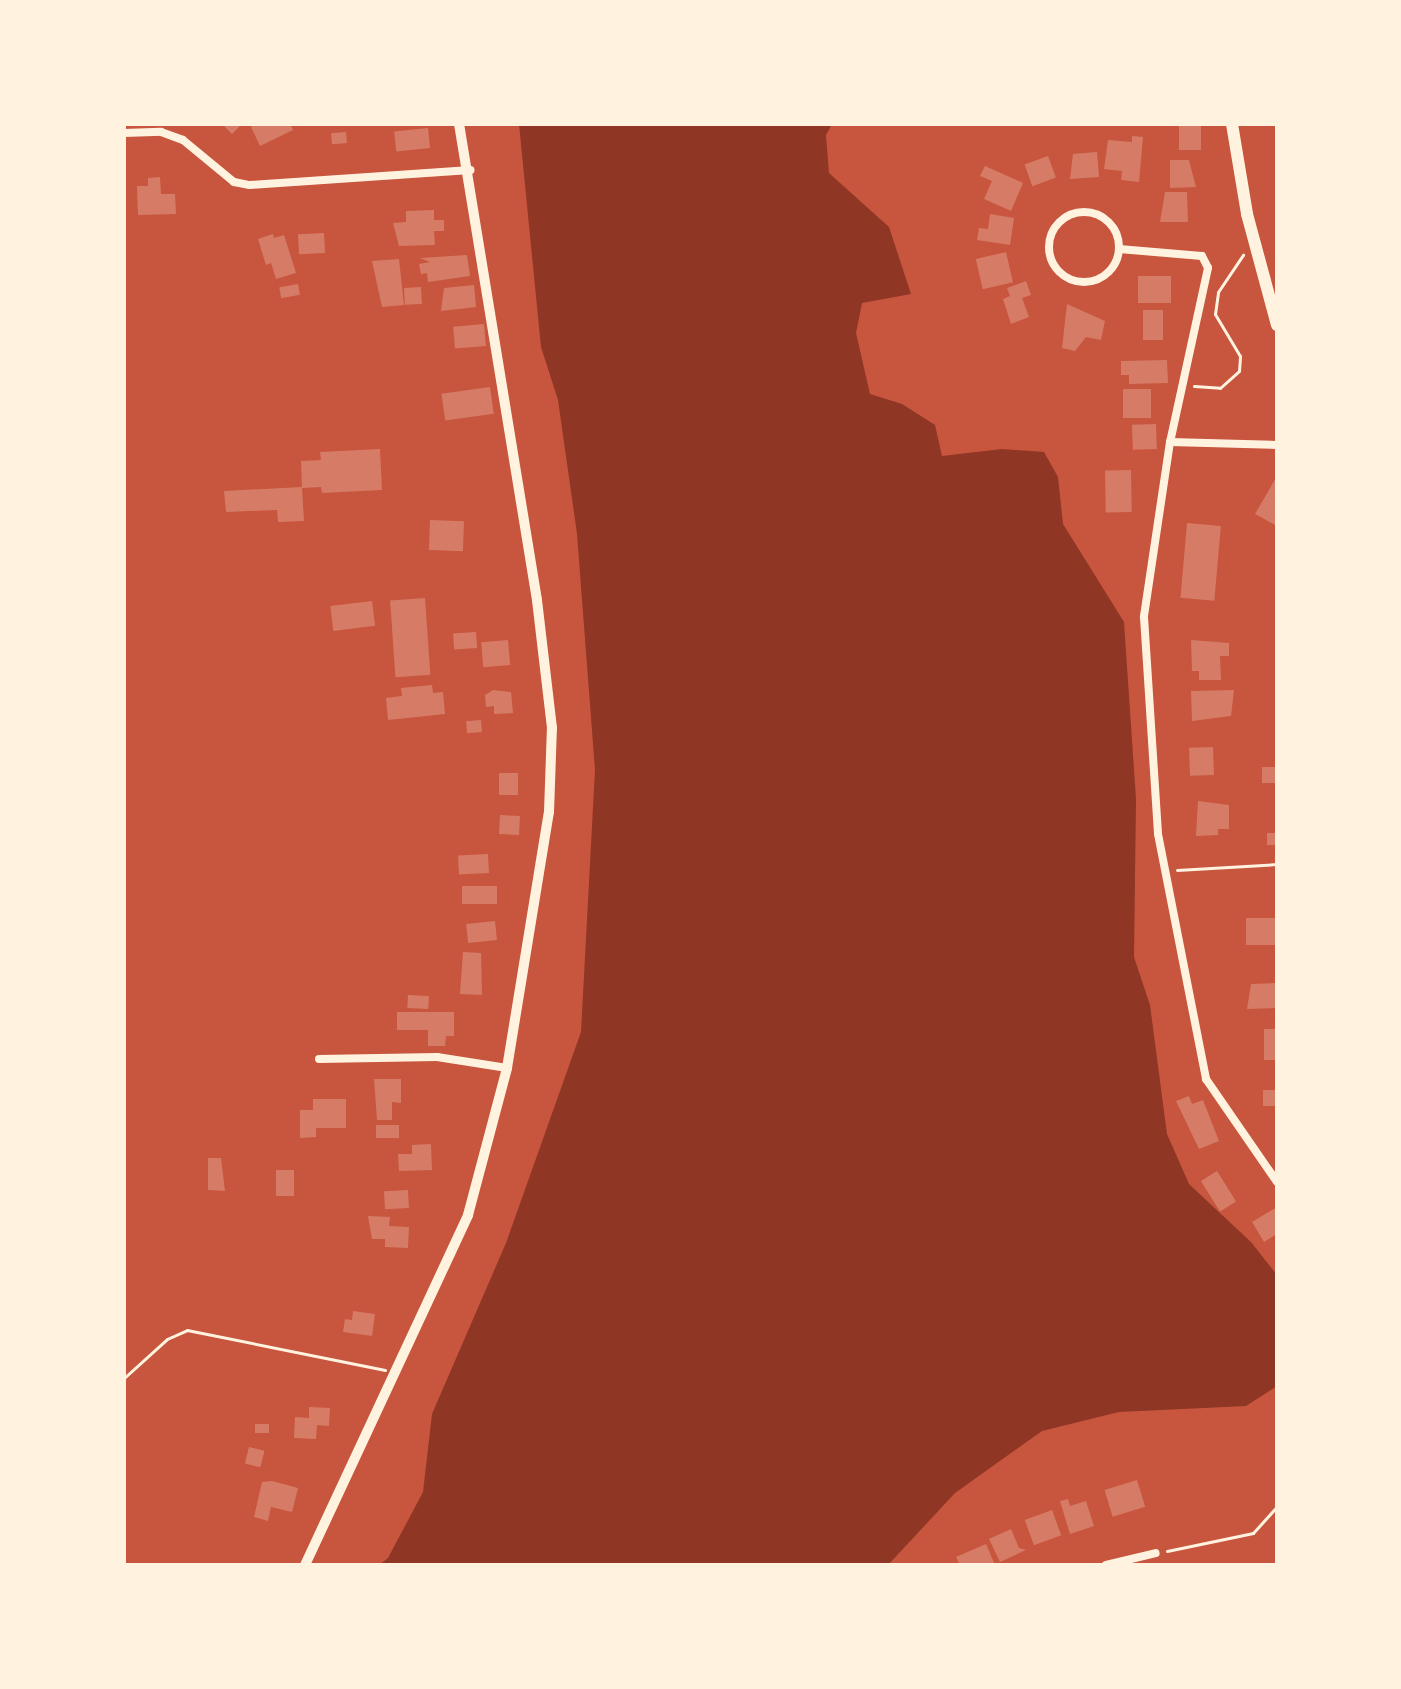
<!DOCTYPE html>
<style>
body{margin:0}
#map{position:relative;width:1401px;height:1689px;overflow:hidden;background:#c8553d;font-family:"Roboto Condensed",sans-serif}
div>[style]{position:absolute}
.water>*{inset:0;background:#8f3625}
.building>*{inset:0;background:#d67c66;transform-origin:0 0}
.path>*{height:3px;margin:-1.5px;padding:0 1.5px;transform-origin:1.5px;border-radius:1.5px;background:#fff3e0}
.minor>*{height:8px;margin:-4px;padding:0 4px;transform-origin:4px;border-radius:4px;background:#fff3e0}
.minor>.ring{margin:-4px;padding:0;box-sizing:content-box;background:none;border:8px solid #fff3e0;border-radius:50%}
.tertiary>*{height:10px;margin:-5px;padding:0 5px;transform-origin:5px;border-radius:5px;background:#fff3e0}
.secondary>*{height:12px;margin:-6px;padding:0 6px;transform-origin:6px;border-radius:6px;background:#fff3e0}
span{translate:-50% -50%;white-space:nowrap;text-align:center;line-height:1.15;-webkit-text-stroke:8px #fff3e0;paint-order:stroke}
.frame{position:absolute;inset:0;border:126px solid #fff3e0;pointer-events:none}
</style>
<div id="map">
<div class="water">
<div style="clip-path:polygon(519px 124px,832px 124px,826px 135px,829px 173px,889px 227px,911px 294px,862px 303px,856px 333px,870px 394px,902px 404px,935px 425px,942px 456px,1002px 449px,1044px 452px,1058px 477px,1063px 524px,1124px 622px,1136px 799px,1134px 957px,1150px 1005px,1167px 1134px,1189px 1184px,1251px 1242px,1277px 1275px,1277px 1386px,1246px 1406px,1119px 1412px,1042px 1431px,955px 1493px,888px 1565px,379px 1565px,388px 1558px,423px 1492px,432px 1414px,506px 1243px,581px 1032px,595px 770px,577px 534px,558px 400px,541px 347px)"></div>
</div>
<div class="building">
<div style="clip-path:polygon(222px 124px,242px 124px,232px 134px)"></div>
<div style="clip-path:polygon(256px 124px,290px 124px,293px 130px,260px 146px,251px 127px)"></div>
<div style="left:1179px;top:124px;width:22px;height:26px"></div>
<div style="left:428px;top:128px;width:20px;height:34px;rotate:84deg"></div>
<div style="left:346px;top:132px;width:11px;height:15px;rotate:85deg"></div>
<div style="clip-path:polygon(1132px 136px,1143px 137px,1139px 182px,1121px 180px,1122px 171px,1104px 169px,1108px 140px,1132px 142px)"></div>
<div style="clip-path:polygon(1097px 152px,1099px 177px,1070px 179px,1073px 154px)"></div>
<div style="left:1048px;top:156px;width:23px;height:25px;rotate:70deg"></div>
<div style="clip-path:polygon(1170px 160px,1189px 160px,1196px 187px,1170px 188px)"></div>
<div style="clip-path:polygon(985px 166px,1023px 183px,1011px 211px,984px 199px,992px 181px,980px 176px)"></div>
<div style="clip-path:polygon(160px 177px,161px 194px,175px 194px,176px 214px,138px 215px,137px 186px,148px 186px,148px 178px)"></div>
<div style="clip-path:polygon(1165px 192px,1187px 192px,1188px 222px,1160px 222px)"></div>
<div style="clip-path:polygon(434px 210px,434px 220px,444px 220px,444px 231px,434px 231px,435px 245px,399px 246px,393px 223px,406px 222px,406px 211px)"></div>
<div style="clip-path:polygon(990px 214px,1014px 218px,1010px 245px,977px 240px,979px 228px,988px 229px)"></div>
<div style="left:324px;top:233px;width:20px;height:26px;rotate:87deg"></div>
<div style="clip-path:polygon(273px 234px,274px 238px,284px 235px,296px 273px,276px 279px,271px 263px,266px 265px,258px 239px)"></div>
<div style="left:1006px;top:252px;width:31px;height:31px;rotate:77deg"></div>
<div style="clip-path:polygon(467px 255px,470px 276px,428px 282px,427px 273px,421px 274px,419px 264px,430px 262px,420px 258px)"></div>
<div style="clip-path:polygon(399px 259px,404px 305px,382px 307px,372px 261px)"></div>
<div style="left:1171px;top:276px;width:27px;height:33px;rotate:90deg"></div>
<div style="clip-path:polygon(1026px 281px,1031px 295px,1022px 298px,1029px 317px,1011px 324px,1003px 299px,1010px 296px,1007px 288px)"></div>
<div style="left:298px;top:284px;width:11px;height:19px;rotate:80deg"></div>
<div style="clip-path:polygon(474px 285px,476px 307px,441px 311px,444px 288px)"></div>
<div style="left:421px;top:287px;width:17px;height:17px;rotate:87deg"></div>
<div style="clip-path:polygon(1067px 304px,1105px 321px,1101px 340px,1086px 337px,1075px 351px,1062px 348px)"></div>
<div style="left:1143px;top:310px;width:20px;height:30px"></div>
<div style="left:484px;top:324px;width:22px;height:31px;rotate:85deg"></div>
<div style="clip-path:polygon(1167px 360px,1168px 383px,1129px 384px,1129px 375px,1121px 375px,1121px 361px)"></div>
<div style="left:490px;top:387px;width:27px;height:49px;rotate:82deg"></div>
<div style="left:1123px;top:389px;width:28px;height:29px"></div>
<div style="left:1156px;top:424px;width:25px;height:24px;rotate:88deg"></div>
<div style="clip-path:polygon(380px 449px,382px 490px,322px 493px,321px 487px,302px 488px,301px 461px,321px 460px,320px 452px)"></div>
<div style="left:1131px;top:470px;width:42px;height:26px;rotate:89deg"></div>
<div style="clip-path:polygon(1277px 476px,1277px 526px,1255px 514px)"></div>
<div style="clip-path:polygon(302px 487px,304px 521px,278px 522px,277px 510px,226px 512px,224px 491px)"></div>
<div style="left:430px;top:520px;width:34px;height:30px;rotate:2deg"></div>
<div style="left:1187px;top:523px;width:34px;height:75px;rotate:5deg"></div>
<div style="left:425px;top:598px;width:77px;height:35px;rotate:86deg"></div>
<div style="left:372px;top:601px;width:25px;height:42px;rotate:83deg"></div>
<div style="left:476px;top:632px;width:16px;height:23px;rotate:86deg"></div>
<div style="left:508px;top:640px;width:25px;height:27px;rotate:85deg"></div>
<div style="clip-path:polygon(1191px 640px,1229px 643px,1229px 656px,1220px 656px,1221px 680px,1199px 680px,1199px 671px,1192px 671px)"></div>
<div style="clip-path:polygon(432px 685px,433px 693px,443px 692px,445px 714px,388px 720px,386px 698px,402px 696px,401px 688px)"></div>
<div style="clip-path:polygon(493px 690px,511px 692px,513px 713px,494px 714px,494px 706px,486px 707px,485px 695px)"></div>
<div style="clip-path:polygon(1234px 690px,1231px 716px,1192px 721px,1191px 691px)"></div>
<div style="left:481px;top:720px;width:12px;height:15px;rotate:85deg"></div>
<div style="left:1213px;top:747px;width:28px;height:24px;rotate:88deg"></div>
<div style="left:1262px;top:767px;width:15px;height:16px"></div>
<div style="left:499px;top:773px;width:19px;height:22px"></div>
<div style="clip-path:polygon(1198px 801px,1229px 805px,1229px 829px,1218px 829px,1218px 835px,1196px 836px)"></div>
<div style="left:500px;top:815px;width:20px;height:19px;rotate:3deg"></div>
<div style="left:1267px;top:833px;width:10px;height:12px"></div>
<div style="left:488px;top:854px;width:19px;height:30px;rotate:87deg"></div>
<div style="left:462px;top:886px;width:35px;height:18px"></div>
<div style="left:1246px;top:918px;width:29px;height:27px"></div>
<div style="left:495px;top:921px;width:19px;height:29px;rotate:84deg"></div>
<div style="clip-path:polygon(463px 952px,481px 953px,482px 995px,460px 994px)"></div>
<div style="clip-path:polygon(1275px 983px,1276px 1008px,1247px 1009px,1251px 984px)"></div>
<div style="left:408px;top:995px;width:21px;height:13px;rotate:3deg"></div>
<div style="clip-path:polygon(397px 1012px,454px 1012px,454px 1036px,446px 1036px,445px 1046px,428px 1046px,428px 1030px,397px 1030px)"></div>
<div style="left:1264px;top:1029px;width:13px;height:31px"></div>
<div style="clip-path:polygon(374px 1079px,401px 1079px,401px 1103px,392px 1102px,392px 1120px,377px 1120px)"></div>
<div style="left:1277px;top:1090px;width:16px;height:14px;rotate:90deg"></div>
<div style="clip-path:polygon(1189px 1096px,1192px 1104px,1203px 1100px,1219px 1141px,1199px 1149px,1176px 1101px)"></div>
<div style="clip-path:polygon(313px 1099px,346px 1099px,346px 1128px,316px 1128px,316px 1137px,300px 1138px,300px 1110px,313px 1110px)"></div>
<div style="left:376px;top:1125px;width:23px;height:13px"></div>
<div style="clip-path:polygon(431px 1144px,432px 1170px,399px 1171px,398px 1154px,412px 1154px,412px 1145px)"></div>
<div style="clip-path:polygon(208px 1158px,221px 1158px,225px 1191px,208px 1190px)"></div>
<div style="left:276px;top:1170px;width:18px;height:26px"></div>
<div style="left:1217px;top:1171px;width:36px;height:19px;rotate:58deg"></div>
<div style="left:408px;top:1190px;width:18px;height:24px;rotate:87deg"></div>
<div style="clip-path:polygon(1277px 1207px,1277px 1234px,1264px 1242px,1252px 1222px)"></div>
<div style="clip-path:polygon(368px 1216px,390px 1217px,389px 1226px,409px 1227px,408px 1248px,385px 1247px,385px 1239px,372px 1239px)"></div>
<div style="clip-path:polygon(353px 1311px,375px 1314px,372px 1336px,343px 1332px,345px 1319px,352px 1320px)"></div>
<div style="clip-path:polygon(309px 1407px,330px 1408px,329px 1426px,317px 1425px,316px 1439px,294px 1438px,295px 1417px,309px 1418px)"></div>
<div style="left:255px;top:1424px;width:14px;height:9px"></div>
<div style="left:249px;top:1447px;width:16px;height:17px;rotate:14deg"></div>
<div style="left:1137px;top:1480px;width:28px;height:34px;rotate:73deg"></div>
<div style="clip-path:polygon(272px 1481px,298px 1488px,292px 1512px,271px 1507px,268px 1521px,254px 1517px,262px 1482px)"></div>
<div style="clip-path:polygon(1068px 1499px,1070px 1506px,1086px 1501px,1094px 1526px,1070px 1534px,1060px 1501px)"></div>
<div style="left:1052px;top:1510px;width:27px;height:29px;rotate:70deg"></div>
<div style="clip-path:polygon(1011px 1529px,1019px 1548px,1026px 1550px,1000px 1562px,989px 1539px)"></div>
<div style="clip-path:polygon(986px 1544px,995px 1565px,960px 1565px,956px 1557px)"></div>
</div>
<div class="path">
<div style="left:1194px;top:386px;width:26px;rotate:4deg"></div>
<div style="left:1220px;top:388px;width:25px;rotate:-42deg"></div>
<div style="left:1239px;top:371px;width:15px;rotate:-86deg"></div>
<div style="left:1240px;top:356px;width:49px;rotate:-120.8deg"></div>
<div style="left:1215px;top:314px;width:22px;rotate:-82deg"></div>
<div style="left:1218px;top:292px;width:45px;rotate:-56deg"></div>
<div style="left:1177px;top:870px;width:100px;rotate:-3.4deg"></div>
<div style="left:124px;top:1378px;width:58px;rotate:-42.2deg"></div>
<div style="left:167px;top:1339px;width:22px;rotate:-24deg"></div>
<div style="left:187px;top:1330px;width:202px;rotate:11.4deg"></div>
<div style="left:1167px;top:1551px;width:88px;rotate:-11.8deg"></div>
<div style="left:1253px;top:1533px;width:36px;rotate:-48deg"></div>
</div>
<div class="minor">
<div style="left:124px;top:133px;width:37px;rotate:-2deg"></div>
<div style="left:161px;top:132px;width:23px;rotate:20deg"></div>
<div style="left:183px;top:140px;width:66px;rotate:39.5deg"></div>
<div style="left:234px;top:182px;width:16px;rotate:11deg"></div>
<div style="left:250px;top:185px;width:221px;rotate:-3.9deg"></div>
<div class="ring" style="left:1049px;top:212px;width:62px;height:62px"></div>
<div style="left:1119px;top:249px;width:83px;rotate:4.8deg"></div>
<div style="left:1202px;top:256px;width:13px;rotate:63deg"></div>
<div style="left:1208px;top:268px;width:178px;rotate:102.3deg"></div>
<div style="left:1170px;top:442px;width:177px;rotate:98.5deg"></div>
<div style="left:1144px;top:617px;width:217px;rotate:86.3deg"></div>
<div style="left:1158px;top:834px;width:250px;rotate:78.9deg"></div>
<div style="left:1206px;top:1079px;width:125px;rotate:55.4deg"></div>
<div style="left:1170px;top:442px;width:107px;rotate:1.6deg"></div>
<div style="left:319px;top:1059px;width:118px;rotate:-1deg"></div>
<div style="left:437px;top:1057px;width:71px;rotate:8.9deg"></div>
<div style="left:1106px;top:1565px;width:51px;rotate:-13.5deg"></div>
</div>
<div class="tertiary">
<div style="left:305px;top:1565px;width:386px;rotate:-65deg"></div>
<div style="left:468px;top:1215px;width:152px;rotate:-75.1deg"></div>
<div style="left:507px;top:1068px;width:259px;rotate:-80.7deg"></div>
<div style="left:549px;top:812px;width:84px;rotate:-88deg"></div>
<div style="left:552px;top:728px;width:129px;rotate:-96.7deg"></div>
<div style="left:537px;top:600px;width:482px;rotate:-99.3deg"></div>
</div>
<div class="secondary">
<div style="left:1232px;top:124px;width:91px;rotate:80.5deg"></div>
<div style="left:1247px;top:214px;width:115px;rotate:74.9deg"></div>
</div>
<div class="frame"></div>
</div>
